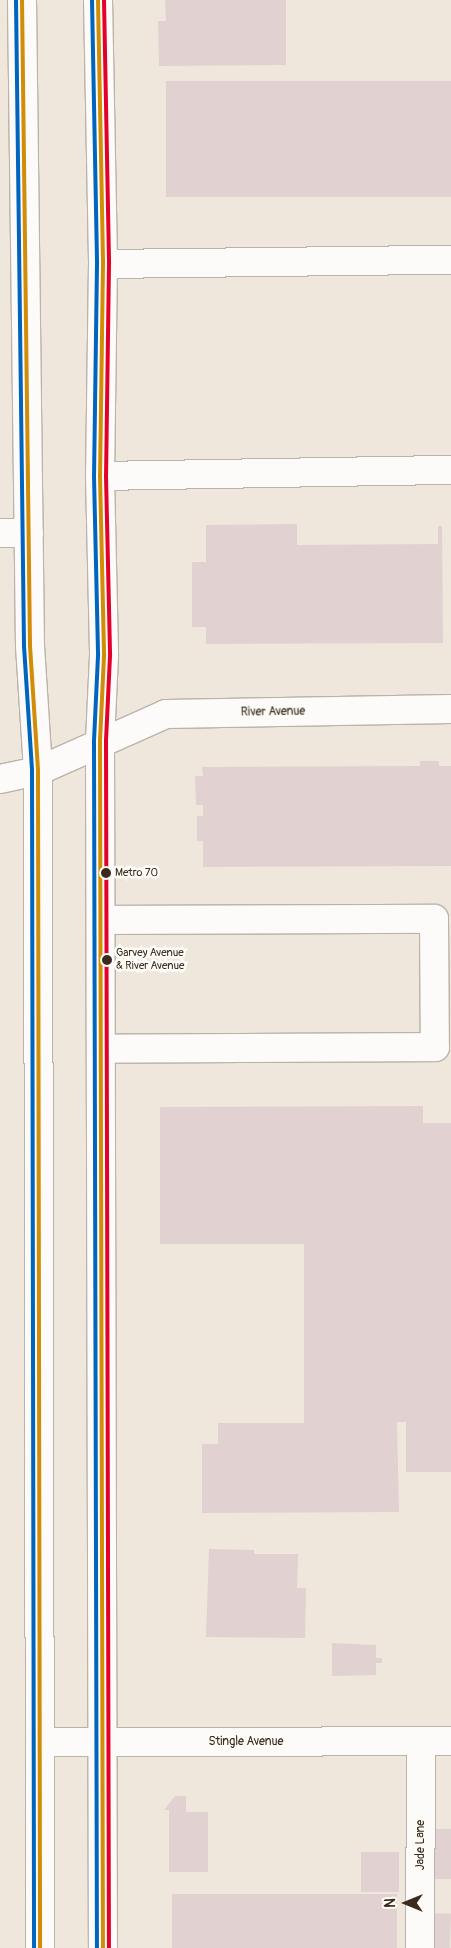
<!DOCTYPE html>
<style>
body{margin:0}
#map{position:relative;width:451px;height:1948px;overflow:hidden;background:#efe7dc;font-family:Pangolin,sans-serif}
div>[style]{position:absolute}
.building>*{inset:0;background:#e2d1d1;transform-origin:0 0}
.roads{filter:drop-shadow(1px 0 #bab3ab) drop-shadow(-1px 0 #bab3ab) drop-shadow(0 1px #bab3ab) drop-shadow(0 -1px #bab3ab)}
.minor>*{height:28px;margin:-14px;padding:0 14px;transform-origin:14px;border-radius:14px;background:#fdfbfa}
.major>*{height:28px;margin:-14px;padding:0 14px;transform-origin:14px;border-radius:14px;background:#fdfbfa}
.bus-1>*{height:4px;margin:-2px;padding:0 2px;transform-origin:2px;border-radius:2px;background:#d18d06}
.bus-2>*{height:4px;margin:-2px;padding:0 2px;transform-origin:2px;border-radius:2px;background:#0065bd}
.bus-3>*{height:4px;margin:-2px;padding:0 2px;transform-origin:2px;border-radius:2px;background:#e4002b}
.dots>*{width:14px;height:14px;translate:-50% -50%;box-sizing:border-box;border:2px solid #fdfcf7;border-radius:50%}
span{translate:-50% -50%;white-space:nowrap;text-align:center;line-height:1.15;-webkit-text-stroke:5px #fdfcf7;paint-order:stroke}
.bus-label{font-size:11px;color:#3b2a1e}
.left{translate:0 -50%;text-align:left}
.street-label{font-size:12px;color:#3b2a1e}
.north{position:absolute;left:381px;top:1878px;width:50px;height:50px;-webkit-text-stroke:4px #fdfcf7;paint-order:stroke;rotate:270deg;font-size:14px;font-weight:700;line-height:20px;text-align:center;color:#3b2a1e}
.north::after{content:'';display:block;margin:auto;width:18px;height:22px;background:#3b2a1e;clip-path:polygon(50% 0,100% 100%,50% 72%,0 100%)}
</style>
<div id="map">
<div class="building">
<div style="clip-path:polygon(165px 0,286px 0,286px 65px,159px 66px,158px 21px,166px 21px)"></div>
<div style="left:451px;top:81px;width:116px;height:285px;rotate:90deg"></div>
<div style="clip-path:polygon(297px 524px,297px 545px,438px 544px,438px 526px,442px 526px,443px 643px,206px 644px,206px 627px,192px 627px,192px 562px,206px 562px,206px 525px)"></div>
<div style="clip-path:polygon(420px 761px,439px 761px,439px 766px,451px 766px,451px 866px,203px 867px,203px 841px,197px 841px,197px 816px,203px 816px,203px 805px,196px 805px,195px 776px,203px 776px,202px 767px,420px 766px)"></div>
<div style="clip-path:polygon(423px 1106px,423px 1123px,451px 1123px,451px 1472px,406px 1472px,406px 1422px,397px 1422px,399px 1512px,202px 1513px,202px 1444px,218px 1444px,218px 1423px,304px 1423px,304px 1244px,160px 1244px,160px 1107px)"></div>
<div style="clip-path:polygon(209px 1549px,254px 1550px,254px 1554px,298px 1554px,297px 1588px,306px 1588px,305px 1638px,206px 1637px)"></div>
<div style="clip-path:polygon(332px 1643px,376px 1645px,376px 1658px,382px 1658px,382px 1663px,376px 1663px,376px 1675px,332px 1676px)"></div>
<div style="clip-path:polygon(175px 1796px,186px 1796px,186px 1812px,208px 1812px,208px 1872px,169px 1872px,169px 1810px,164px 1810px)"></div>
<div style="left:451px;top:1829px;width:50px;height:23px;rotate:90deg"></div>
<div style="left:361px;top:1852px;width:38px;height:40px"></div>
<div style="left:172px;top:1894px;width:225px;height:54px"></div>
<div style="left:427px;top:1913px;width:24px;height:35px;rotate:2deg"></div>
</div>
<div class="roads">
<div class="minor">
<div style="left:103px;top:264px;width:348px;rotate:-0.7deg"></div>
<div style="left:100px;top:476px;width:351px;rotate:-1deg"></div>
<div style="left:0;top:533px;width:29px"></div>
<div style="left:0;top:779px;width:39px;rotate:-12deg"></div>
<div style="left:38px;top:771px;width:140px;rotate:-24deg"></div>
<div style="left:166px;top:714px;width:285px;rotate:-1deg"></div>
<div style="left:101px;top:920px;width:333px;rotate:-0.2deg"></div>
<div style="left:434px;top:919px;width:128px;rotate:89.6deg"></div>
<div style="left:435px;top:1047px;width:334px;rotate:179.7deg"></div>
<div style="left:40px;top:1742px;width:411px;rotate:-0.1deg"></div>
<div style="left:420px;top:1948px;width:206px;rotate:-89.7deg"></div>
</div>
<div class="major">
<div style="left:22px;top:0;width:646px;rotate:89.29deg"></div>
<div style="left:30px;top:646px;width:125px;rotate:86.3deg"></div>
<div style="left:38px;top:771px;width:1177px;rotate:89.9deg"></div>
<div style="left:98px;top:0;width:264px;rotate:88.9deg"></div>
<div style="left:103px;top:264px;width:212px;rotate:90.8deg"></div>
<div style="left:100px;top:476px;width:180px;rotate:88.7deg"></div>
<div style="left:104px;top:656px;width:85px;rotate:92.7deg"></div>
<div style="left:100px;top:741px;width:1207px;rotate:89.86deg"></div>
</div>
</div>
<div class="bus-1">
<div style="left:22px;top:0;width:646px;rotate:89.29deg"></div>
<div style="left:30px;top:646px;width:125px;rotate:86.3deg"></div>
<div style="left:38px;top:771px;width:1177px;rotate:89.9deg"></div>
<div style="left:98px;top:0;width:264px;rotate:88.9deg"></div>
<div style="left:103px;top:264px;width:212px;rotate:90.8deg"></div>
<div style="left:100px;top:476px;width:180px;rotate:88.7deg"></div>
<div style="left:104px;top:656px;width:85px;rotate:92.7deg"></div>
<div style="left:100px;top:741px;width:1207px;rotate:89.86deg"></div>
</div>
<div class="bus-2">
<div style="left:16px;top:0;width:646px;rotate:89.29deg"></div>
<div style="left:24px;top:646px;width:125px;rotate:86.3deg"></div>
<div style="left:32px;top:771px;width:1177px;rotate:89.9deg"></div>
<div style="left:92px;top:0;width:264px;rotate:88.9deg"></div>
<div style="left:97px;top:264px;width:212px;rotate:90.8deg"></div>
<div style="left:94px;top:476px;width:180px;rotate:88.7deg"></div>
<div style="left:98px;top:656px;width:85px;rotate:92.7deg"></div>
<div style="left:94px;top:741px;width:1207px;rotate:89.86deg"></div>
</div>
<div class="bus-3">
<div style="left:104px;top:0;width:264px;rotate:88.9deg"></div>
<div style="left:109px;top:264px;width:212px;rotate:90.8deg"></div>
<div style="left:106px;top:476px;width:180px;rotate:88.7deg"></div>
<div style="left:110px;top:656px;width:85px;rotate:92.7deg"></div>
<div style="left:106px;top:741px;width:1207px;rotate:89.86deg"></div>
</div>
<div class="dots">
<div style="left:106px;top:873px;background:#3b2a1e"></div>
<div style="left:107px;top:960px;background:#3b2a1e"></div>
</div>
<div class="bus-label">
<span class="left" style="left:115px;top:873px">Metro 70</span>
<span class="left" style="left:116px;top:960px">Garvey Avenue<br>&amp; River Avenue</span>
</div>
<div class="street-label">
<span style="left:273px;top:712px;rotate:-1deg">River Avenue</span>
<span style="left:246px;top:1742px">Stingle Avenue</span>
<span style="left:421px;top:1845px;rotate:-90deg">Jade Lane</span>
</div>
<div class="north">N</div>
</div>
